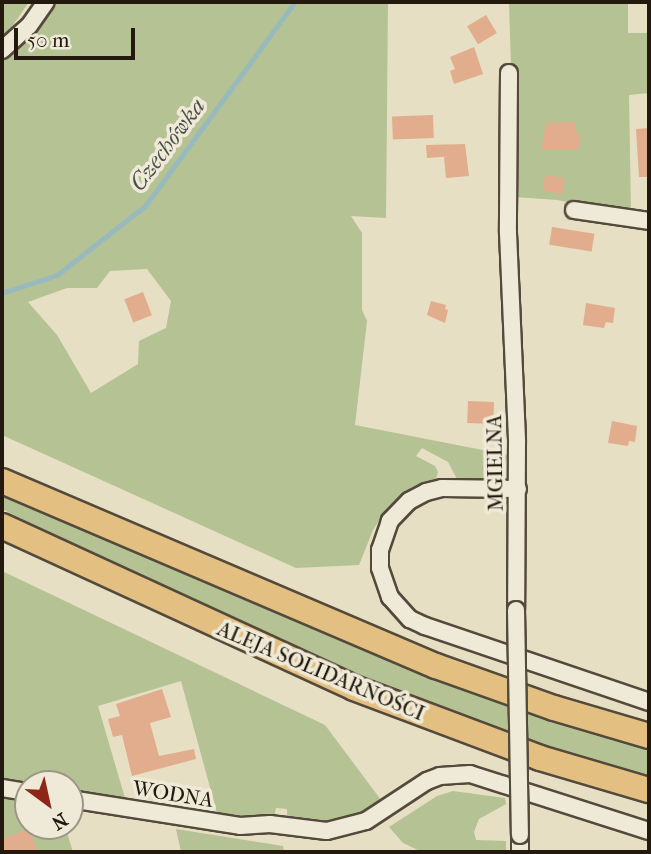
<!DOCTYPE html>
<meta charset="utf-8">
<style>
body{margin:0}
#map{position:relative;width:651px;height:854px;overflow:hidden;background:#e6dfc3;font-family:"IM FELL French Canon",serif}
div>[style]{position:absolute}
.green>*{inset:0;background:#b4c294}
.stream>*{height:4.5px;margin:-2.25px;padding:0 2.25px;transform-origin:2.25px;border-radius:2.25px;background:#99babc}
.building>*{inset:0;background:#e1ad8d;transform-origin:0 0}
.roads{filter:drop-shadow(2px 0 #544a3b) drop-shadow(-2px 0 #544a3b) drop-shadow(0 2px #544a3b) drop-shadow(0 -2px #544a3b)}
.street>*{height:16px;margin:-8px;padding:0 8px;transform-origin:8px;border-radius:8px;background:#efead8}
.primary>*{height:24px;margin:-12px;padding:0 12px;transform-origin:12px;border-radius:12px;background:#e3c082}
.bridges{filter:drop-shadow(2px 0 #544a3b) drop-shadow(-2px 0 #544a3b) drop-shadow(0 2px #544a3b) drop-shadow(0 -2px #544a3b)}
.street-bridge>*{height:16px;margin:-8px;padding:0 8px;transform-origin:8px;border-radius:8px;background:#efead8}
span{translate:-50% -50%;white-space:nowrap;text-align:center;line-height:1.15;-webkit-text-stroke:7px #efead8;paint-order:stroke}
.street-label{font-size:21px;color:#23190e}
.water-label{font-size:23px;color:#4c514b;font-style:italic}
.frame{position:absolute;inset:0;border:4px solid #23190e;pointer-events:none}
.north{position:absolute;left:14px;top:770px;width:70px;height:70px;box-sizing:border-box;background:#efead8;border:2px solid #9d9687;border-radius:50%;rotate:147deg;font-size:19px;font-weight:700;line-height:28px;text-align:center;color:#23190e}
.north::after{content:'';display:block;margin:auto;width:24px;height:32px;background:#8f2418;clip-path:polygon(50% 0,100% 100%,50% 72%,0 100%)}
.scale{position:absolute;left:14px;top:28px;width:121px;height:32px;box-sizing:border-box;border:4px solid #23190e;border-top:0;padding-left:9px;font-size:21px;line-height:24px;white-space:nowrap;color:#23190e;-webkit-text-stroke:5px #efead8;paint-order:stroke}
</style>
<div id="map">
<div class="green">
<div style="clip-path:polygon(2px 2px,29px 2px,2px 41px)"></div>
<div style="clip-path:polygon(evenodd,48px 2px,388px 2px,386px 218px,351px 216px,362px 233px,362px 310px,367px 321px,355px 425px,508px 455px,500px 480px,457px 479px,448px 462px,422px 448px,416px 456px,435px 466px,438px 472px,436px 479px,412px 487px,388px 507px,373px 530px,359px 565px,296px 568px,2px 435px,2px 62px,23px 42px,48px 2px,147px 269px,171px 301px,166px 328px,139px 341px,138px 364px,91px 393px,57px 335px,28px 302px,67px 288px,97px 288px,110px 271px,147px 269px)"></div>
<div style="clip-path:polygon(509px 2px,628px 2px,628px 33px,649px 33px,649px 93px,629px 95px,631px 213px,557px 200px,515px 197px)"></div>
<div style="clip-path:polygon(2px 494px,453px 684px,598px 735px,649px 748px,649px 782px,574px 760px,409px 700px,171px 594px,2px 509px)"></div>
<div style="clip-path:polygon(2px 571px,325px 725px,381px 800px,359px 816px,338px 822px,287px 820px,287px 809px,276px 808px,274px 818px,217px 813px,181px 681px,98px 706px,125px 798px,70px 793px,70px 784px,28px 784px,28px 788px,2px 785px)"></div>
<div style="clip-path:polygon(453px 791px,505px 798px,506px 804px,479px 819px,474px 832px,476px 840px,506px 841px,506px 852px,422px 852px,403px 843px,389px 827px,437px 796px)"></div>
<div style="clip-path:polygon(2px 796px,28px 800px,28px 826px,65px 826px,73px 852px,2px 852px)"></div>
<div style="clip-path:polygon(176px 829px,283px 846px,284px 852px,181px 852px)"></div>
</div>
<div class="stream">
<div style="left:2px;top:293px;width:58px;rotate:-18.1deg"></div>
<div style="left:57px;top:275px;width:112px;rotate:-38.1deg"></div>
<div style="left:145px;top:206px;width:253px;rotate:-53.7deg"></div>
</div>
<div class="building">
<div style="left:486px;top:15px;width:21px;height:22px;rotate:59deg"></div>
<div style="clip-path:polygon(474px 47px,483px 74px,454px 84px,450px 71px,455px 69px,450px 57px)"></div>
<div style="left:433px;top:115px;width:23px;height:41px;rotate:88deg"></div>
<div style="clip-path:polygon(575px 122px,575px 133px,580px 133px,580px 149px,541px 149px,546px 123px)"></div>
<div style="clip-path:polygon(649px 128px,649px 177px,639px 177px,636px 129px)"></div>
<div style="clip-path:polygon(465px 144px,469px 176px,446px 178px,444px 157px,454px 156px,427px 158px,426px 145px)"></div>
<div style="left:545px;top:175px;width:20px;height:16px;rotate:9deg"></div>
<div style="left:552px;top:227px;width:43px;height:18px;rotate:9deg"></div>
<div style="left:143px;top:292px;width:25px;height:20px;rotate:69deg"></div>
<div style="clip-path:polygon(431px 301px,446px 305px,445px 309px,448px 310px,445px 323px,427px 315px)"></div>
<div style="clip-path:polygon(586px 303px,615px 308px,613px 323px,606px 322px,604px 328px,583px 325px)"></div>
<div style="left:468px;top:401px;width:26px;height:22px;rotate:2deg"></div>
<div style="clip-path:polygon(612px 421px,637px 426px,635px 442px,629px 441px,628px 446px,608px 443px)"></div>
<div style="clip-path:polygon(162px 689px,171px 717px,150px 723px,159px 756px,194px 749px,196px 759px,132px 776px,122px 735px,113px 737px,108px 719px,120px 716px,116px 704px)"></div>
<div style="clip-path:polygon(29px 829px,38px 852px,2px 852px,2px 839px)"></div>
</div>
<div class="roads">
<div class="street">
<div style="left:2px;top:50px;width:36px;rotate:-42deg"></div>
<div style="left:29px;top:26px;width:29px;rotate:-55deg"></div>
<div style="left:509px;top:73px;width:160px;rotate:90.4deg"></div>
<div style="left:508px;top:233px;width:209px;rotate:87.5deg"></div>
<div style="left:517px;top:442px;width:168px;rotate:90.3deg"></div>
<div style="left:574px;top:210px;width:76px;rotate:8.3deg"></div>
<div style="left:518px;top:489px;width:76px;rotate:-179.2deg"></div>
<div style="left:442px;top:488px;width:16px;rotate:166deg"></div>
<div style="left:426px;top:492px;width:19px;rotate:152deg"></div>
<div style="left:409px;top:501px;width:28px;rotate:134deg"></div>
<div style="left:390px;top:521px;width:31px;rotate:109deg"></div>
<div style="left:380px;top:550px;width:18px;rotate:90deg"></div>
<div style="left:380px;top:568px;width:31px;rotate:71deg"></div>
<div style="left:390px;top:597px;width:30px;rotate:48deg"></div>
<div style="left:410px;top:619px;width:17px;rotate:25deg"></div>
<div style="left:425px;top:626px;width:237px;rotate:18.7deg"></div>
<div style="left:2px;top:788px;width:26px;rotate:9deg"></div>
<div style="left:70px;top:799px;width:172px;rotate:9deg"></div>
<div style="left:240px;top:826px;width:30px;rotate:-4deg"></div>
<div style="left:270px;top:824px;width:57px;rotate:7deg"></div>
<div style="left:327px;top:831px;width:40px;rotate:-14.4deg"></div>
<div style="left:366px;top:821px;width:73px;rotate:-33.3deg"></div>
<div style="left:427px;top:781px;width:14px;rotate:-21deg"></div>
<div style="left:440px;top:776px;width:30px;rotate:-4deg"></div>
<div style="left:470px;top:774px;width:188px;rotate:17.7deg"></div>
<div style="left:520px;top:835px;width:17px;rotate:90deg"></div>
</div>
<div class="primary">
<div style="left:2px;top:481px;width:472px;rotate:23.1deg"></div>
<div style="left:436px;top:666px;width:125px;rotate:19.6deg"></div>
<div style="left:554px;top:708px;width:99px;rotate:16.4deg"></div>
<div style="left:2px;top:526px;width:387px;rotate:24.7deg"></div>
<div style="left:354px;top:688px;width:199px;rotate:20.6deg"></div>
<div style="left:540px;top:758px;width:114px;rotate:16.4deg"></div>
</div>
</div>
<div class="bridges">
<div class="street-bridge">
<div style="left:516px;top:610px;width:225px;rotate:89deg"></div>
</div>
</div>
<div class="street-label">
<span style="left:495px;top:463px;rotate:-91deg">MGIELNA</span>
<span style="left:321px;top:671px;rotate:23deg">ALEJA SOLIDARNOŚCI</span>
<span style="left:173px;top:794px;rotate:9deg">WODNA</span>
</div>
<div class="water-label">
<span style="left:168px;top:145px;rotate:-53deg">Czechówka</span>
</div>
<div class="frame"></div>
<div class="north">N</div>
<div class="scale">50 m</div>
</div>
